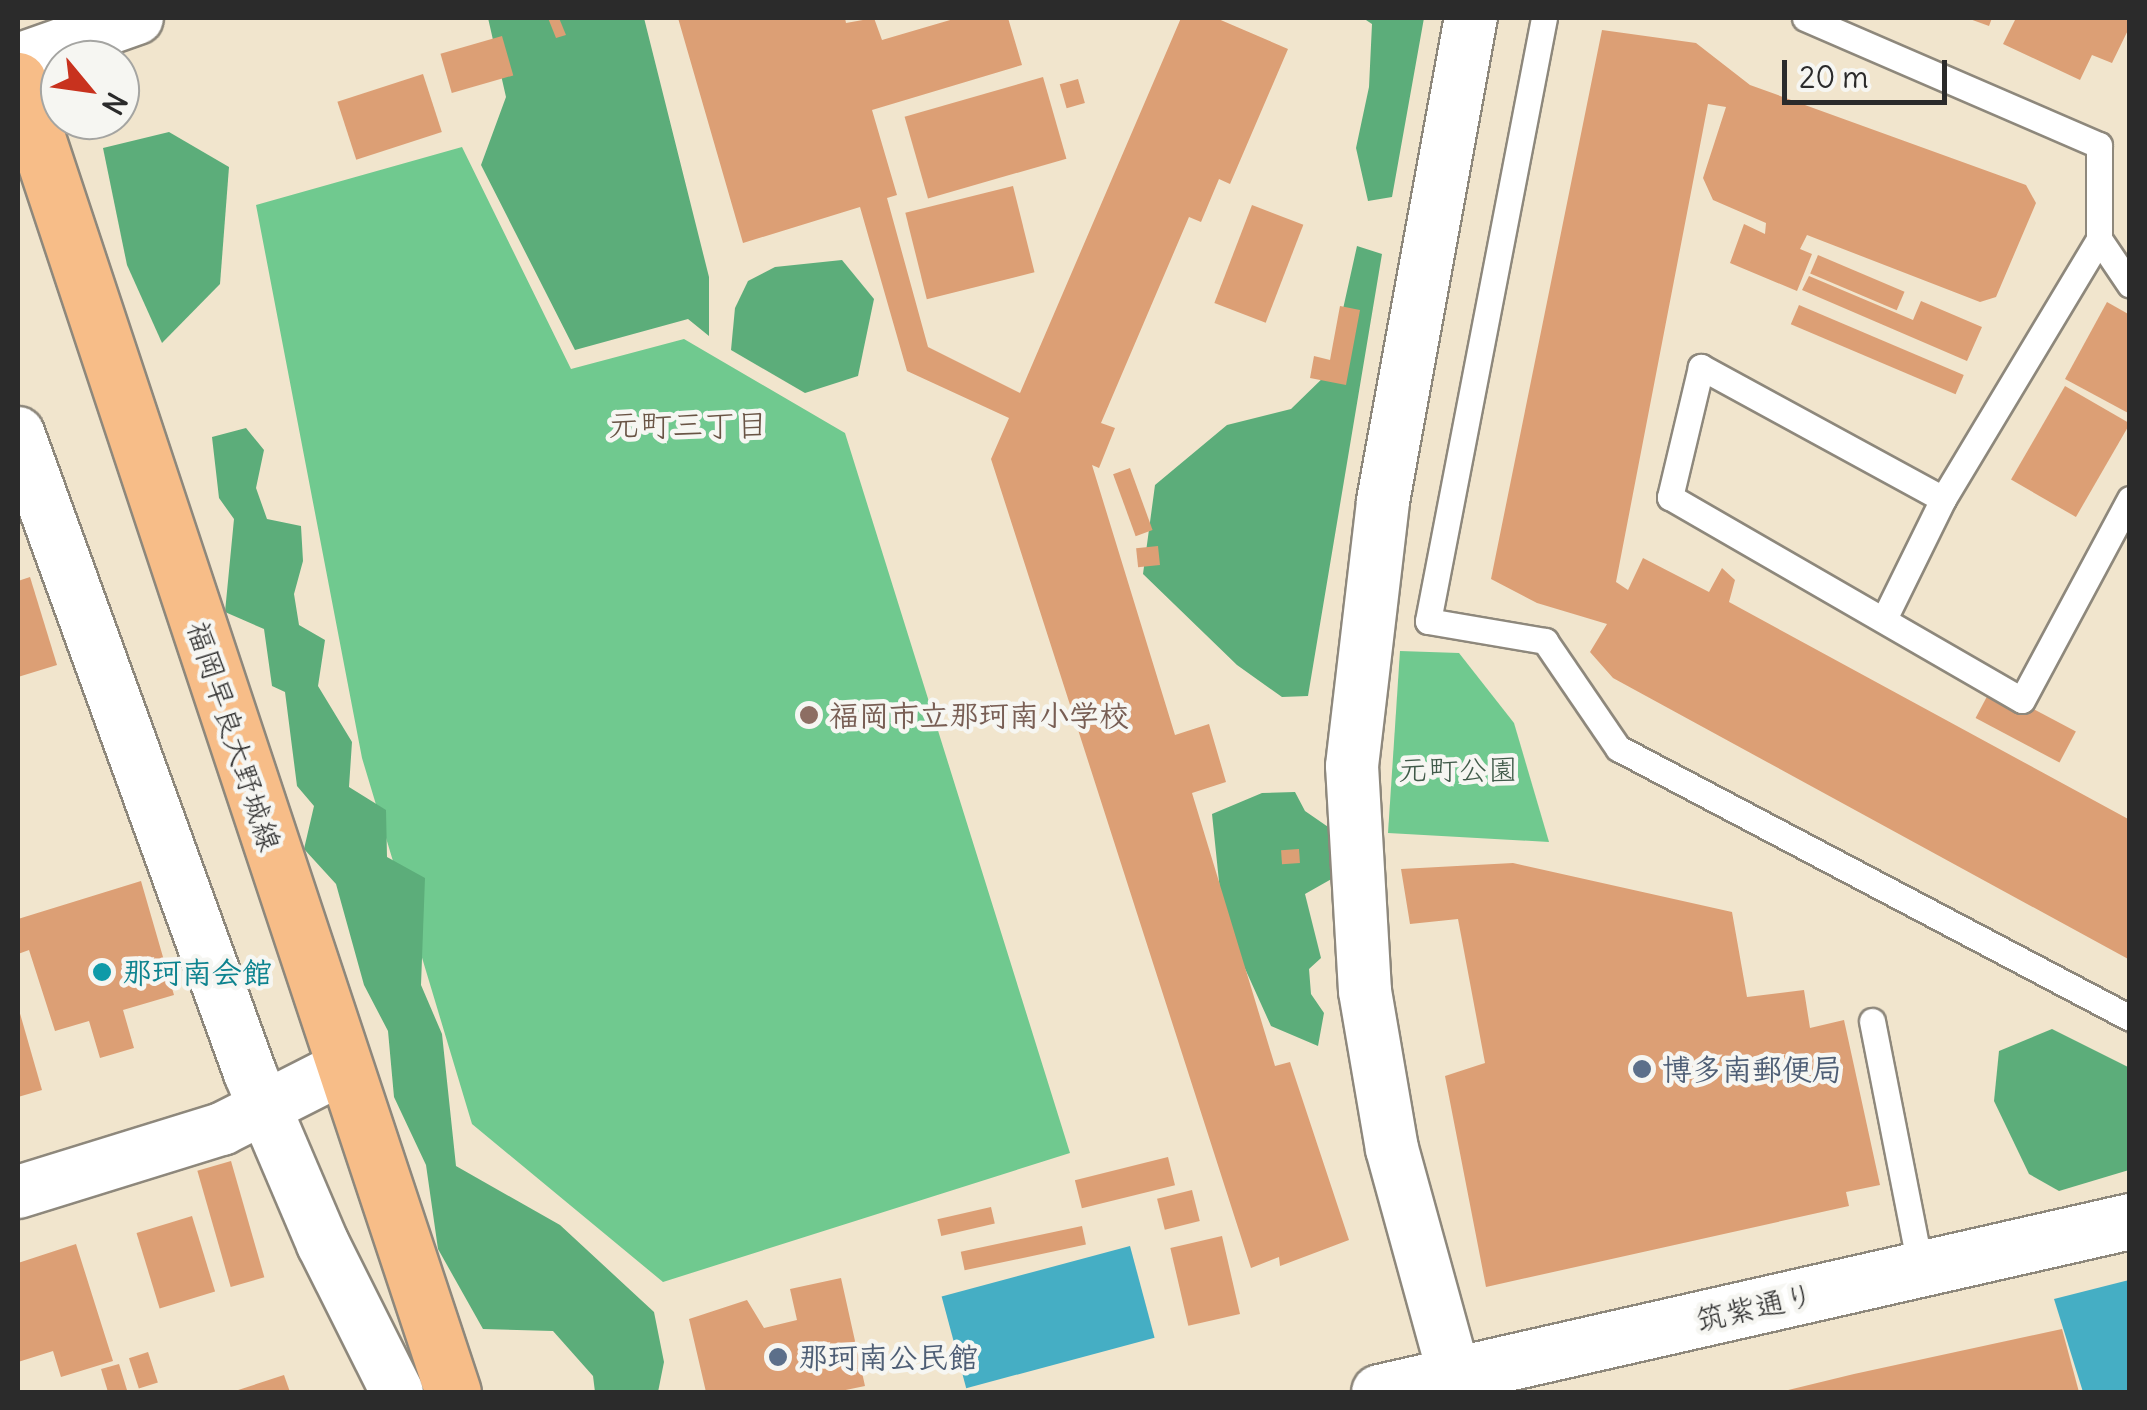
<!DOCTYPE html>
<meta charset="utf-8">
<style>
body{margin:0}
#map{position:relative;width:2147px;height:1410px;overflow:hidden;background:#f1e5cd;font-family:Delius,"Klee One",sans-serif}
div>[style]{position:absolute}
.green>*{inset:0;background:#70c98f}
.forest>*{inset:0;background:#5cad7a}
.water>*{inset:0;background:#45aec4;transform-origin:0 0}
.building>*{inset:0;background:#dc9f75;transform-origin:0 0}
.roads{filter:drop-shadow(2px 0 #8e887c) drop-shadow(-2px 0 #8e887c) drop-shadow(0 2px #8e887c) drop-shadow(0 -2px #8e887c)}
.service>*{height:25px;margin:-12.5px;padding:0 12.5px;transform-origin:12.5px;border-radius:12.5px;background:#fff}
.minor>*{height:52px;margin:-26px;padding:0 26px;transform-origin:26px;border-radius:26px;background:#fff}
.tertiary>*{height:55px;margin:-27.5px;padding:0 27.5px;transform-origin:27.5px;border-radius:27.5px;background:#fff}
.primary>*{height:55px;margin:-27.5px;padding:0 27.5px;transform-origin:27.5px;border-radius:27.5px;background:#f7bd88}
.dots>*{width:28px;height:28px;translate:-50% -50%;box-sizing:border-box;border:5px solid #f6f6f2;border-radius:50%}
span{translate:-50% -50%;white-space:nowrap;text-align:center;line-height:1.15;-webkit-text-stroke:9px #f6f6f2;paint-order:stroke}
.education-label{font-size:30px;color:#785e54;font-weight:700}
.left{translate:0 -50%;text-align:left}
.street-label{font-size:30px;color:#2b2b2b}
.park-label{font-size:30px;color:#405a49}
.culture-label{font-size:30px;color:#0d838f;font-weight:700}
.service-label{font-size:30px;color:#4e5e75;font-weight:700}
.neighbourhood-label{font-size:32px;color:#695445}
.frame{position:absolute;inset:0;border:20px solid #2b2b2b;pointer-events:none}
.north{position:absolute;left:40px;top:40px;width:100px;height:100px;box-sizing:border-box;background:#f6f6f2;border:2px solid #a5a5a2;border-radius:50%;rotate:119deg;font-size:28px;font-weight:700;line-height:40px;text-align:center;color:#2b2b2b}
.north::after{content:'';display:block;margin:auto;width:35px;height:45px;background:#c8321e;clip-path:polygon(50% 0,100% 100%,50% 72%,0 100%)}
.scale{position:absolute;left:1782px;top:60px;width:165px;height:45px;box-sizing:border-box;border:5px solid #2b2b2b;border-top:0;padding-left:12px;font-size:30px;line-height:35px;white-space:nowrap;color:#2b2b2b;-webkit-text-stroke:8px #f6f6f2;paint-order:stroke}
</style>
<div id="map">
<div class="green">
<div style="clip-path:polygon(462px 147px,571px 369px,684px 339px,845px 433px,1070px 1153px,663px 1282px,472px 1124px,362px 758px,256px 205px)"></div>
<div style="clip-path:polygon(1400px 651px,1459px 653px,1514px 723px,1549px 842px,1388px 833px)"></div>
</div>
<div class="forest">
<div style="clip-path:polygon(488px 18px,644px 18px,709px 277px,709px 336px,688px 319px,575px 350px,481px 165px,506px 97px)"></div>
<div style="clip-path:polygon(1363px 18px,1424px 18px,1392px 197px,1368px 201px,1356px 148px,1369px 87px,1372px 24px)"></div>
<div style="clip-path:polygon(169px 132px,229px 167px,220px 284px,162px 343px,127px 265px,103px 148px)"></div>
<div style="clip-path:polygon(1357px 246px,1382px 254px,1308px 696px,1282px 697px,1237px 665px,1143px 574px,1155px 485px,1227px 425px,1291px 409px,1329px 372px)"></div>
<div style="clip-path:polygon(842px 260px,874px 299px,858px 376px,805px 393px,731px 350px,735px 308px,748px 281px,775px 267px)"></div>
<div style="clip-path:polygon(246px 428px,264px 450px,256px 488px,267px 519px,301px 526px,303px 561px,294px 594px,299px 625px,325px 640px,318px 686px,352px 742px,349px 787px,386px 810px,387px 857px,425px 878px,421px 985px,442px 1034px,456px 1166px,560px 1225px,654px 1312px,664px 1362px,658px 1392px,595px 1392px,593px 1376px,553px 1331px,483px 1329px,438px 1249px,426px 1165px,394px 1097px,388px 1031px,364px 985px,336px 884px,304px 849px,314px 806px,297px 786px,285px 692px,272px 686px,264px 629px,225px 612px,234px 519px,219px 498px,212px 437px)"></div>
<div style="clip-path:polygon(1295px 792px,1305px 811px,1347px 840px,1335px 877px,1305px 894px,1321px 958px,1309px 969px,1311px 994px,1324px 1013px,1318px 1046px,1271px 1026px,1223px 920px,1212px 814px,1262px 793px)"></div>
<div style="clip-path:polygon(2052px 1029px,2130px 1068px,2129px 1170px,2059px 1191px,2029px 1174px,1994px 1101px,1999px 1051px)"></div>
</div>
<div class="water">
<div style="left:1130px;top:1246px;width:95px;height:195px;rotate:75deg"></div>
<div style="clip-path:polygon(2129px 1280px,2129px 1392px,2083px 1392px,2054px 1299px)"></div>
</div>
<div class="building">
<div style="clip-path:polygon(548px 18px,559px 18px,566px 35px,556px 38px)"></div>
<div style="clip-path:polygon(678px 18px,845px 18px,846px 23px,874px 18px,882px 40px,957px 18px,1008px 18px,1022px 65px,872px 110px,897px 195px,887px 198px,928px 347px,1020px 393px,1181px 18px,1216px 18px,1288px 49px,1230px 184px,1219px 179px,1201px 222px,1189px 217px,1101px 423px,1115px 428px,1099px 468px,1092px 465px,1175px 735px,1209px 724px,1226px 782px,1192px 793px,1275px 1066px,1290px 1062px,1349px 1240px,1280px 1266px,1279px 1257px,1251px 1268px,991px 459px,1009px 418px,907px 371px,860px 207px,743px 243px)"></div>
<div style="clip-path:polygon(1967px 18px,1992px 18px,1989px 26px)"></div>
<div style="clip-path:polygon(2016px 18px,2130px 18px,2130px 26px,2112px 63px,2092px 55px,2080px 80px,2003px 44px)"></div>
<div style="clip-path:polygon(1602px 30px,1696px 43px,1750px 85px,2026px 185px,2036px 203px,1996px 297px,1980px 302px,1807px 235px,1800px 249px,1812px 254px,1797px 291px,1730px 263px,1744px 224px,1765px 234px,1766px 223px,1713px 200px,1703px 178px,1726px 107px,1708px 104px,1616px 582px,1628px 590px,1643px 558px,1709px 592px,1722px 568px,1735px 580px,1729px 602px,2130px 820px,2130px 960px,1613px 678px,1590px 652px,1607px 624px,1537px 603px,1491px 579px)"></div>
<div style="left:502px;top:36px;width:41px;height:64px;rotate:74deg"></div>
<div style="left:423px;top:74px;width:61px;height:90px;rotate:72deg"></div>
<div style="left:1043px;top:77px;width:85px;height:144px;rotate:74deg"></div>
<div style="left:1078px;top:79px;width:25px;height:19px;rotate:74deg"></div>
<div style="left:1013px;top:186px;width:89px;height:111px;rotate:76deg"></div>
<div style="left:1252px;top:205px;width:55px;height:105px;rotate:21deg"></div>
<div style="left:1818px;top:255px;width:94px;height:20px;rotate:23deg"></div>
<div style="clip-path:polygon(1809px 276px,1913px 320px,1921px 301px,1982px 327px,1967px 361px,1802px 290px)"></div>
<div style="clip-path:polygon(2107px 302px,2130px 315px,2130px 414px,2065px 379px)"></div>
<div style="left:1799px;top:305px;width:179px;height:21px;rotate:23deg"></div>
<div style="clip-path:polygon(1340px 306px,1360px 310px,1346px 385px,1310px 378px,1314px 356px,1330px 360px)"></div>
<div style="left:2065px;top:386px;width:75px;height:108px;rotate:30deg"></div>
<div style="left:1130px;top:468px;width:66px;height:18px;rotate:70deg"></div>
<div style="left:1158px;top:546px;width:19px;height:22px;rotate:84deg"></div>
<div style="clip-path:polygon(30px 577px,57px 665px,18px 677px,18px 581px)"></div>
<div style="left:1992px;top:687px;width:95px;height:35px;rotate:28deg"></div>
<div style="left:1299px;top:849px;width:14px;height:18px;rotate:86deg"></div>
<div style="clip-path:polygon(1513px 863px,1732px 912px,1747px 997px,1804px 990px,1810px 1028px,1844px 1020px,1880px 1185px,1846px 1192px,1849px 1206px,1486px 1287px,1445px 1076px,1485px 1063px,1458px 919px,1410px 924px,1401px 869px)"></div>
<div style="clip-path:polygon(141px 881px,174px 995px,123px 1010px,134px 1048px,100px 1058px,89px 1021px,55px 1031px,29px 950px,18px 954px,18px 919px)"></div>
<div style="clip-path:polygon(19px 1010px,42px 1090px,18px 1097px,18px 1011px)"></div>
<div style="left:1168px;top:1157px;width:29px;height:96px;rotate:76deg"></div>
<div style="left:231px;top:1161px;width:121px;height:35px;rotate:74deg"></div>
<div style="left:1192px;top:1190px;width:32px;height:36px;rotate:76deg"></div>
<div style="left:991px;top:1207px;width:17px;height:55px;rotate:77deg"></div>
<div style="left:192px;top:1216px;width:79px;height:58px;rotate:73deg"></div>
<div style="left:1082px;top:1226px;width:19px;height:124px;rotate:78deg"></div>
<div style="left:1222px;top:1236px;width:80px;height:53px;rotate:77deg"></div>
<div style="clip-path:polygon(76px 1244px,113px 1361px,61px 1377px,53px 1351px,18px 1362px,18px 1263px)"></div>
<div style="clip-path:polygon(841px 1278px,865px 1386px,836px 1392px,706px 1392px,689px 1319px,747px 1300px,764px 1328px,797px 1320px,790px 1289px)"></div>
<div style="clip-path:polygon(2062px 1329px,2079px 1392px,1780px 1392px,1854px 1374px)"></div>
<div style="left:148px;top:1352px;width:32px;height:20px;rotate:72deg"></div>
<div style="clip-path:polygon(119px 1364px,127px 1390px,108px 1392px,101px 1369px)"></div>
<div style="clip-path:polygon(284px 1375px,290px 1392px,232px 1392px)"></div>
</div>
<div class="roads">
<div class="service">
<div style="left:1544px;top:18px;width:614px;rotate:100.89deg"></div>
<div style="left:1428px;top:621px;width:119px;rotate:9.7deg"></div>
<div style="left:1545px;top:641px;width:130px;rotate:55.7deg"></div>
<div style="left:1618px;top:748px;width:579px;rotate:27.8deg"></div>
<div style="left:1805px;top:18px;width:320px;rotate:23.4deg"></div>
<div style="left:2099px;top:145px;width:94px;rotate:90deg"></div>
<div style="left:2099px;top:239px;width:55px;rotate:56deg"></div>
<div style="left:1943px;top:499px;width:276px;rotate:-151.4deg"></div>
<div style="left:1701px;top:367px;width:134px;rotate:103.4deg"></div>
<div style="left:1670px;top:497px;width:406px;rotate:30deg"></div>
<div style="left:2022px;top:700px;width:228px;rotate:-61.8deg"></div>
<div style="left:1884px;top:619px;width:134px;rotate:-63.8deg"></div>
<div style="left:1943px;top:499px;width:303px;rotate:-59deg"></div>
<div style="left:1872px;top:1021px;width:254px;rotate:78.9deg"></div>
</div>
<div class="minor">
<div style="left:18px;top:60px;width:126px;rotate:-19.4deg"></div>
<div style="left:18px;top:433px;width:681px;rotate:70.07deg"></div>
<div style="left:250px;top:1073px;width:186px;rotate:66.9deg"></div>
<div style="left:323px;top:1244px;width:165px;rotate:63.4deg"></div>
<div style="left:18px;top:1192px;width:214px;rotate:-17.2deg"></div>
<div style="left:222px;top:1129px;width:137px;rotate:-26.9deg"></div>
<div style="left:1459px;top:1392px;width:252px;rotate:-105.4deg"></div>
<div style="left:1392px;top:1149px;width:160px;rotate:-99.7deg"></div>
<div style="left:1365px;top:991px;width:225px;rotate:-93.3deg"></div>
<div style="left:1352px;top:766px;width:267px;rotate:-83.3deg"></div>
<div style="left:1383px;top:501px;width:491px;rotate:-79.7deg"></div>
</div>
<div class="tertiary">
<div style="left:1379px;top:1392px;width:770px;rotate:-12.83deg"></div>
</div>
<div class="primary">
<div style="left:18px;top:80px;width:1382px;rotate:71.66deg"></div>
</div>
</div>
<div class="dots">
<div style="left:809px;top:715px;background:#8d6e63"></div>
<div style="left:102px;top:972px;background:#0f9aa8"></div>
<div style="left:1642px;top:1069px;background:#5c6f8a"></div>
<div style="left:778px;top:1357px;background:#5c6f8a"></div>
</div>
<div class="education-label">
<span class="left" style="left:829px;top:715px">福岡市立那珂南小学校</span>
</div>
<div class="street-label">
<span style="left:234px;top:736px;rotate:72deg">福岡早良大野城線</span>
<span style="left:1755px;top:1307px;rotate:-13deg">筑紫通り</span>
</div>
<div class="park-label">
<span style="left:1458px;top:769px">元町公園</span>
</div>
<div class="culture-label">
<span class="left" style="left:122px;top:972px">那珂南会館</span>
</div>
<div class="service-label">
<span class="left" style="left:1662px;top:1069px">博多南郵便局</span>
<span class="left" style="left:798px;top:1357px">那珂南公民館</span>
</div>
<div class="neighbourhood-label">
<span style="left:688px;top:425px">元町三丁目</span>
</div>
<div class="frame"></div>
<div class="north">N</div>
<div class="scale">20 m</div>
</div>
